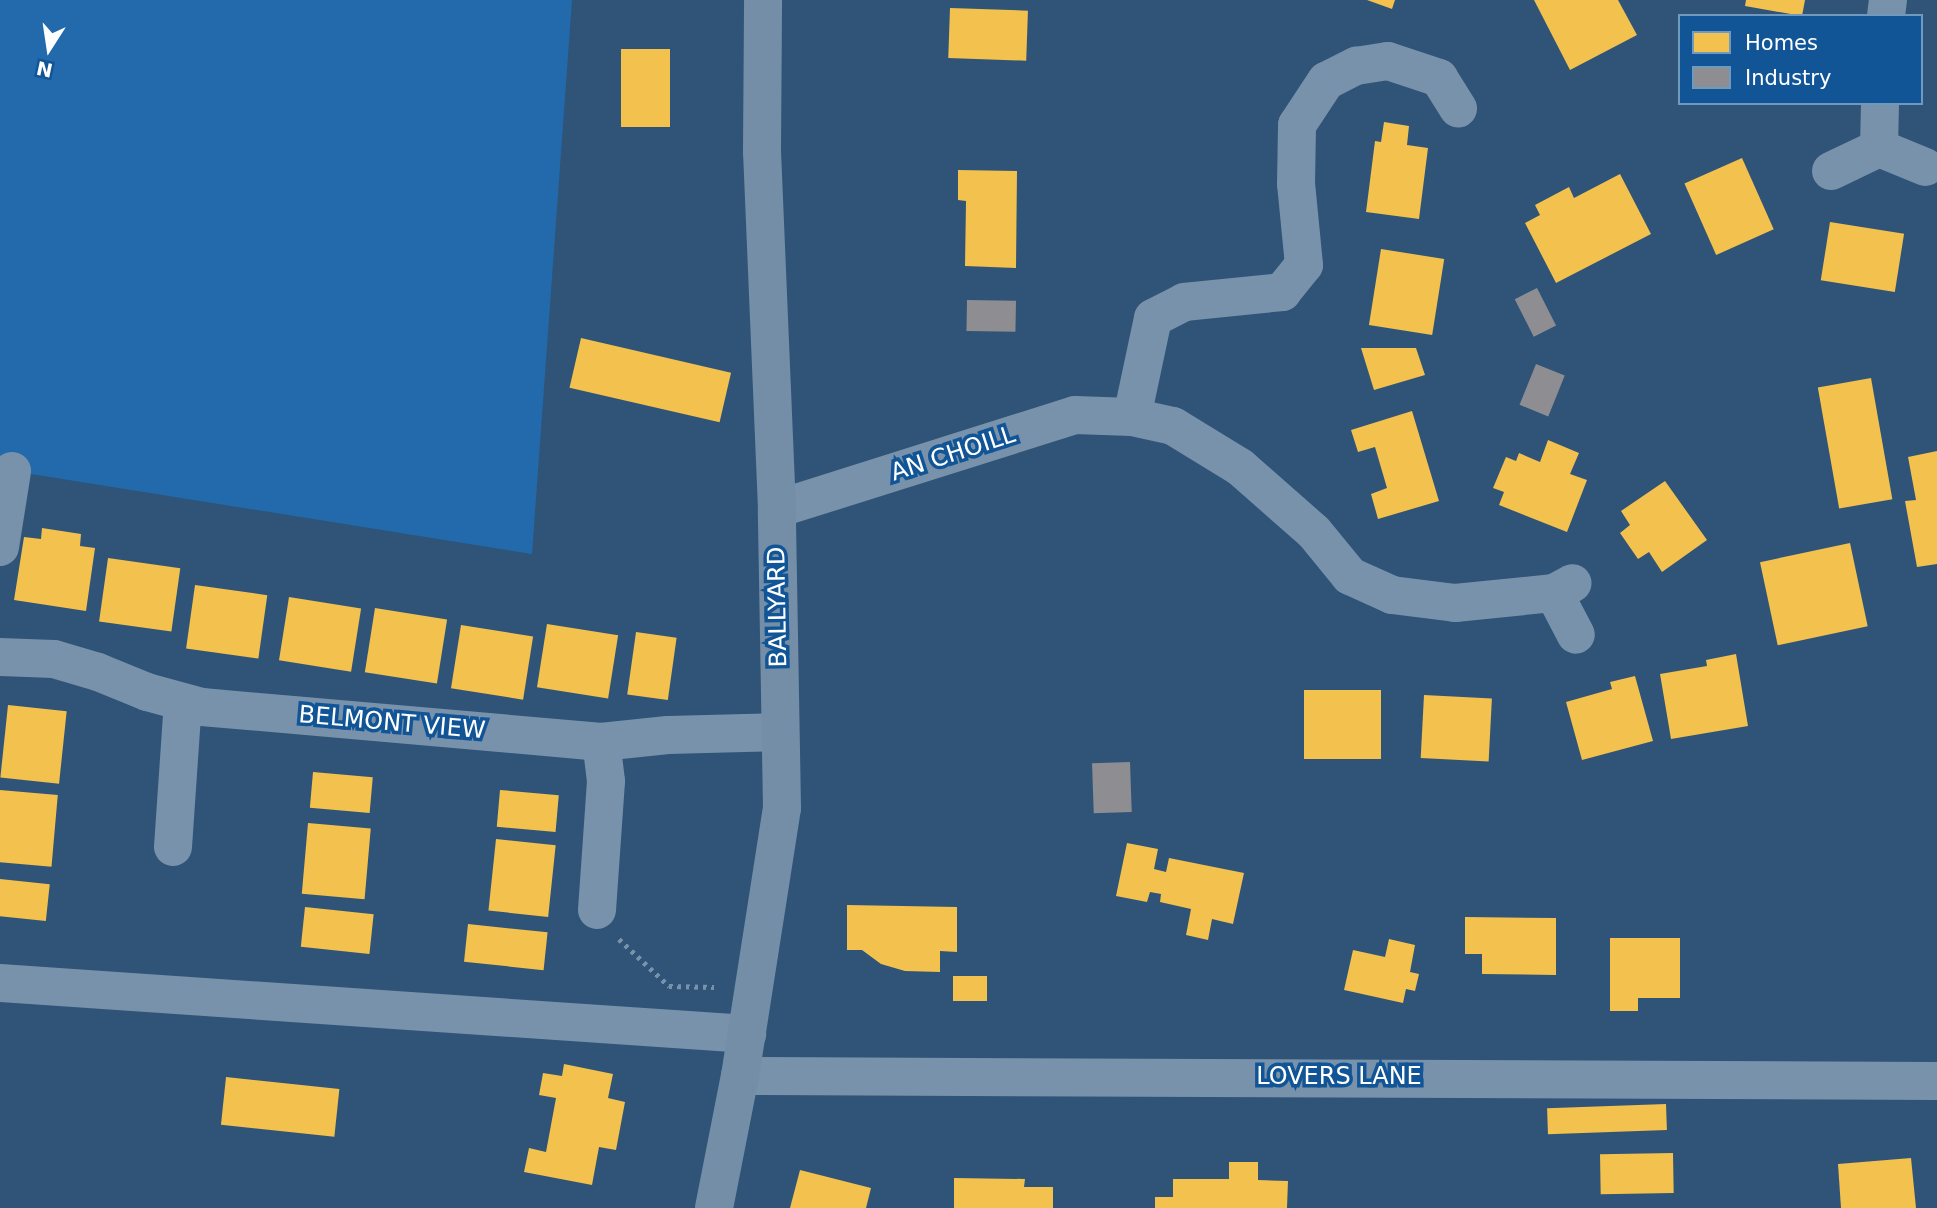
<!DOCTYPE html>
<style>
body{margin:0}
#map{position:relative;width:1937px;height:1208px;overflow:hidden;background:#2f5478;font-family:"DejaVu Sans",sans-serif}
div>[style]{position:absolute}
.green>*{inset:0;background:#226aac}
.homes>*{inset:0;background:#f2c14e;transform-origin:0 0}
.industry>*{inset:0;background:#8d8d92;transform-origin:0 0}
.path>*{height:4.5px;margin-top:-2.25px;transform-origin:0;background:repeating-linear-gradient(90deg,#7992ab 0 3.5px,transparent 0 8.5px)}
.street>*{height:38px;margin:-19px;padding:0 19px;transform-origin:19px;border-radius:19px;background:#7992ab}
.secondary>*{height:38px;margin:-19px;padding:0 19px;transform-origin:19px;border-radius:19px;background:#748ea7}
span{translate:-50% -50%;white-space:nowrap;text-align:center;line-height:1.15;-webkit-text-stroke:7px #115596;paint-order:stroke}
.street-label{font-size:24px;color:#fff}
.legend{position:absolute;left:1678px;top:14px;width:245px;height:91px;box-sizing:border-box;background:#115596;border:2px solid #7099c0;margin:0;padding:9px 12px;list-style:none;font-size:21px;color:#fff}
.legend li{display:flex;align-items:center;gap:14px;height:35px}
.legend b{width:35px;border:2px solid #7099c0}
.north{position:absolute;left:14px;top:14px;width:70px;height:70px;-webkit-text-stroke:5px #115596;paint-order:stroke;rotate:192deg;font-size:19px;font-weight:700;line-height:28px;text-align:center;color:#fff}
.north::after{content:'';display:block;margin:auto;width:24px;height:32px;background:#fff;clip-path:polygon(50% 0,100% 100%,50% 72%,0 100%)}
</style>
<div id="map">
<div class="green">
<div style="clip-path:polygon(0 0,572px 0,532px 554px,0 469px)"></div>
</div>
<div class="homes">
<div style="clip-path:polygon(1367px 0,1395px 0,1392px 9px)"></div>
<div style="clip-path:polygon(1534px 0,1618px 0,1637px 35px,1570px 70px)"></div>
<div style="clip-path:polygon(1746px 0,1805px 0,1802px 16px,1745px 6px)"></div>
<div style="left:950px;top:8px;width:78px;height:50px;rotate:2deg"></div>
<div style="left:621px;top:49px;width:49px;height:78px"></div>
<div style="clip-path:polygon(1384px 122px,1409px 126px,1407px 145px,1428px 148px,1419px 219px,1366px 212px,1375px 141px,1381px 142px)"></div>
<div style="left:1742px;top:158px;width:78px;height:63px;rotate:66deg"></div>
<div style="clip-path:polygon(958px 170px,1017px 171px,1016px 268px,965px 266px,966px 201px,958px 200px)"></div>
<div style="clip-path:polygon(1620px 174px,1651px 234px,1556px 283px,1525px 223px,1540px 215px,1535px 205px,1569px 187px,1574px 198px)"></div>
<div style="left:1830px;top:222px;width:75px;height:59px;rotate:9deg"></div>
<div style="left:1381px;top:249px;width:64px;height:77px;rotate:9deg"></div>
<div style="left:581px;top:338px;width:154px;height:51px;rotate:13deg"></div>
<div style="clip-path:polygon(1361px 348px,1416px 348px,1425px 375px,1374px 390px)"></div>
<div style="left:1871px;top:378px;width:123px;height:54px;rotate:80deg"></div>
<div style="clip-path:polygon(1412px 411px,1439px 501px,1378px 519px,1371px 494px,1387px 488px,1375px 447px,1358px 452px,1351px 430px)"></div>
<div style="clip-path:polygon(1548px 440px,1579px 453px,1570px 474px,1587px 480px,1567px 532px,1499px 505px,1504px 492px,1493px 488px,1506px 457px,1516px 461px,1519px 453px,1540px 462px)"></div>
<div style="clip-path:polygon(1937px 451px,1937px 564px,1917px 567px,1905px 501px,1916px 500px,1908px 457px)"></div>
<div style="clip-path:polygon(1665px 481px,1707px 540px,1662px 572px,1649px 552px,1638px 559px,1620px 533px,1630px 525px,1621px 511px)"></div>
<div style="clip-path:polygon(42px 528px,81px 534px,80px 546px,95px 548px,86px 611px,14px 600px,24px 537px,41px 539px)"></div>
<div style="left:1850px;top:543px;width:85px;height:92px;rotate:78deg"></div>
<div style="left:108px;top:558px;width:73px;height:64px;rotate:8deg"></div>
<div style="left:195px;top:585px;width:73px;height:64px;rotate:8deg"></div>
<div style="left:289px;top:597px;width:73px;height:64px;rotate:9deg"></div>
<div style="left:375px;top:608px;width:73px;height:65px;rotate:9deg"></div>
<div style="left:547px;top:624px;width:72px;height:64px;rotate:9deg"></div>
<div style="left:461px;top:625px;width:73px;height:64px;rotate:9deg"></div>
<div style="left:636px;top:632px;width:41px;height:63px;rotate:8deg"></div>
<div style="clip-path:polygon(1736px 654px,1748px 726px,1671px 739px,1660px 674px,1707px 666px,1706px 660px)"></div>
<div style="clip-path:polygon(1635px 676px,1653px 741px,1582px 760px,1566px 702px,1612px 689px,1610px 682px)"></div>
<div style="left:1304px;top:690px;width:77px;height:69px"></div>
<div style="left:1424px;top:695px;width:68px;height:63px;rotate:3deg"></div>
<div style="left:8px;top:705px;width:59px;height:73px;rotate:6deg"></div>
<div style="left:313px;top:772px;width:60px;height:36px;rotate:5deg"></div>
<div style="left:0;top:790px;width:58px;height:72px;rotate:5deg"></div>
<div style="left:500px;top:790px;width:59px;height:37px;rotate:5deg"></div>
<div style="left:308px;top:823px;width:63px;height:71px;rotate:5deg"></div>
<div style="left:496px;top:839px;width:60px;height:72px;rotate:6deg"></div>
<div style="clip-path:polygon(1127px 843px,1158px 849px,1154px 869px,1166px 872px,1169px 858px,1244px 873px,1233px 924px,1212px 919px,1208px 940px,1186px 935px,1191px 909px,1160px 902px,1161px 894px,1150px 892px,1147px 902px,1116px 896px)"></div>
<div style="left:0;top:879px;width:50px;height:37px;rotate:6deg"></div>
<div style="clip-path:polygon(847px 905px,957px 907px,957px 952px,940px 951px,940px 972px,905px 971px,881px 964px,862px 950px,847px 950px)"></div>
<div style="left:305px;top:907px;width:69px;height:40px;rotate:6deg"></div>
<div style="clip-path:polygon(1465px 917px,1556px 918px,1556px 975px,1482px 974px,1482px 954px,1465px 954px)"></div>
<div style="left:468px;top:924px;width:80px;height:38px;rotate:6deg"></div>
<div style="clip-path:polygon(1610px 938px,1680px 938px,1680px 998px,1638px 998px,1638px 1011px,1610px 1011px)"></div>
<div style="clip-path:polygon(1389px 939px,1415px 945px,1410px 972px,1419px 974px,1415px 991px,1406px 989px,1403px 1003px,1344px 990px,1353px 950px,1385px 957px)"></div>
<div style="left:953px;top:976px;width:34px;height:25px"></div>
<div style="clip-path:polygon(564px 1064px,613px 1074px,608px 1098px,625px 1102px,616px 1150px,599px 1147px,592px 1185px,524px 1172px,529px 1148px,546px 1152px,556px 1098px,539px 1095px,543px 1073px,562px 1076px)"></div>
<div style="left:226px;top:1077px;width:114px;height:48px;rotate:6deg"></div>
<div style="left:1666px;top:1104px;width:26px;height:119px;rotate:88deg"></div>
<div style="left:1673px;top:1153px;width:40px;height:73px;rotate:89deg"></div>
<div style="clip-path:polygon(1911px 1158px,1916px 1208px,1841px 1208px,1838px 1164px)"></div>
<div style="clip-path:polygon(1229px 1162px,1258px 1162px,1258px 1180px,1288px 1181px,1287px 1208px,1155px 1208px,1155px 1197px,1173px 1197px,1173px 1179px,1229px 1179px)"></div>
<div style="clip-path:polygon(800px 1170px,871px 1188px,866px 1208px,790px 1208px)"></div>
<div style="clip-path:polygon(954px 1178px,1025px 1179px,1024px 1187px,1053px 1187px,1053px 1208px,954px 1208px)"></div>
</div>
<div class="industry">
<div style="left:1537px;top:288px;width:42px;height:25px;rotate:63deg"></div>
<div style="left:967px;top:300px;width:49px;height:31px;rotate:1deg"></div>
<div style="left:1536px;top:364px;width:31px;height:44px;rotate:22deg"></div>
<div style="left:1130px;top:762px;width:50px;height:38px;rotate:88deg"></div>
</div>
<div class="path">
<div style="left:619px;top:939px;width:69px;rotate:43.2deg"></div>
<div style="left:669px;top:986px;width:45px;rotate:1.3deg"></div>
</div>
<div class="street">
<div style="left:1886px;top:16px;width:16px;rotate:-83deg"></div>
<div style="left:1879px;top:148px;width:45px;rotate:-88.7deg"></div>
<div style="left:1831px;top:171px;width:53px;rotate:-25.6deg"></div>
<div style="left:1879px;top:148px;width:50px;rotate:22.4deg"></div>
<div style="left:1132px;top:417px;width:101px;rotate:-78deg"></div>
<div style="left:1153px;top:318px;width:35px;rotate:-27deg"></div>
<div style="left:1184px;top:302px;width:99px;rotate:-5.8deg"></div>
<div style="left:1282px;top:292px;width:35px;rotate:-51deg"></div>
<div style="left:1304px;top:265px;width:81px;rotate:-95.6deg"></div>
<div style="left:1296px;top:184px;width:59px;rotate:-89deg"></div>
<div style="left:1297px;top:125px;width:53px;rotate:-56.6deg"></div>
<div style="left:1326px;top:81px;width:34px;rotate:-27deg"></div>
<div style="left:1356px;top:66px;width:32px;rotate:-9deg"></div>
<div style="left:1388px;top:61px;width:54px;rotate:18.4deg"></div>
<div style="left:1439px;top:78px;width:36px;rotate:58deg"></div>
<div style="left:777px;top:509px;width:312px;rotate:-17.5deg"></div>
<div style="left:1075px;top:415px;width:57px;rotate:2deg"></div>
<div style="left:1132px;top:417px;width:42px;rotate:12.4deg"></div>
<div style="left:1173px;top:426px;width:79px;rotate:31.5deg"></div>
<div style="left:1240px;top:467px;width:98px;rotate:41.3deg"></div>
<div style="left:1314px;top:532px;width:57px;rotate:50.7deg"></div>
<div style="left:1350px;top:576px;width:46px;rotate:24.3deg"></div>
<div style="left:1392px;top:595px;width:64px;rotate:7.2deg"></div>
<div style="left:1455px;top:603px;width:100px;rotate:-5.8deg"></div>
<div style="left:1554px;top:593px;width:21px;rotate:-28deg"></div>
<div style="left:0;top:547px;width:77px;rotate:-81deg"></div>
<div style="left:1554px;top:593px;width:47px;rotate:62.4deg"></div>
<div style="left:0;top:657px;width:54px;rotate:2.1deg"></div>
<div style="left:54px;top:659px;width:46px;rotate:16.5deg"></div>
<div style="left:98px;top:672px;width:53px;rotate:22.2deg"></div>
<div style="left:147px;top:692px;width:57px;rotate:15.3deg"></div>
<div style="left:202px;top:707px;width:401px;rotate:5deg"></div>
<div style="left:601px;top:742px;width:67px;rotate:-6deg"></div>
<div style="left:668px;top:735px;width:112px;rotate:-1.5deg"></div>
<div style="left:173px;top:847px;width:145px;rotate:-86.1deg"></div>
<div style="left:597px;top:910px;width:129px;rotate:-86deg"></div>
<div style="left:606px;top:781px;width:39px;rotate:-97deg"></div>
<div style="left:0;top:983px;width:749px;rotate:3.91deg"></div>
<div style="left:740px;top:1076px;width:1197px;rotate:0.24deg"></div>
</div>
<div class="secondary">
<div style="left:714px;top:1208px;width:135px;rotate:-78.9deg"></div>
<div style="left:740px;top:1076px;width:271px;rotate:-81.1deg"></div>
<div style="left:782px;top:808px;width:299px;rotate:-91deg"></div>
<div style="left:777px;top:509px;width:357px;rotate:-92.4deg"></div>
<div style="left:762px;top:152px;width:152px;rotate:-89.6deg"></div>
</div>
<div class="street-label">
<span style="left:953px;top:454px;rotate:-18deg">AN CHOILL</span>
<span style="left:778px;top:607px;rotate:-91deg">BALLYARD</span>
<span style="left:392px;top:723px;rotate:5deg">BELMONT VIEW</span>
<span style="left:1339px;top:1077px">LOVERS LANE</span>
</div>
<ul class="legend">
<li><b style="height:19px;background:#f2c14e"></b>Homes</li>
<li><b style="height:19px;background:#8d8d92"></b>Industry</li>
</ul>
<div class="north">N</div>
</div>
